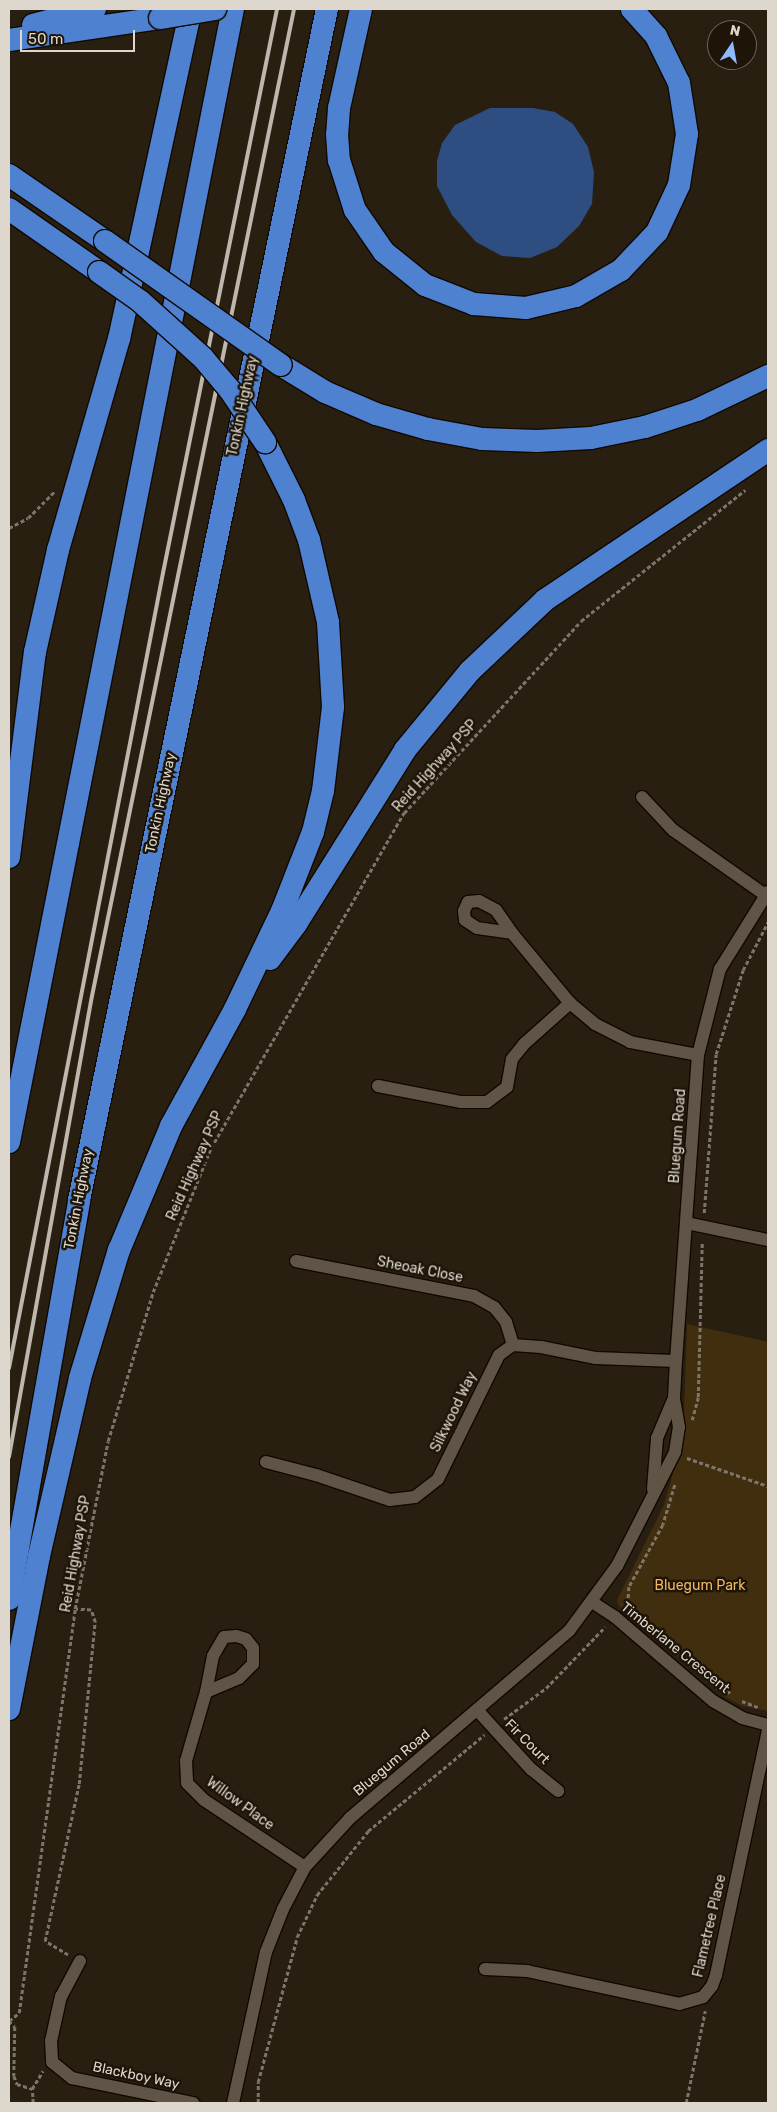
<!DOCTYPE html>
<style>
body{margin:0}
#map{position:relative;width:777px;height:2112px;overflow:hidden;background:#281f11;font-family:Rubik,sans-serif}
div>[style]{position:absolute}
.green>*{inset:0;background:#412e0f}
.water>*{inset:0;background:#2e4e81}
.path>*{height:2.5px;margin-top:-1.25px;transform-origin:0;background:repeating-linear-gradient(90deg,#7d7569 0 4px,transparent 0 6.5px)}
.roads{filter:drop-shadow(1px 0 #110801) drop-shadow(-1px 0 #110801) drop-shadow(0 1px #110801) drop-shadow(0 -1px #110801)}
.street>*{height:12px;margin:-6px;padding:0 6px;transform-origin:6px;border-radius:6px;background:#5f5445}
.highway>*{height:22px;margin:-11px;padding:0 11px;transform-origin:11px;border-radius:11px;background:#4f81d1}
.rail>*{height:4px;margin:-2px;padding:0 2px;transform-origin:2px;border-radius:2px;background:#bdb7ad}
.bridges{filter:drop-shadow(1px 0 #110801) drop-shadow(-1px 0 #110801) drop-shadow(0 1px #110801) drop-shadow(0 -1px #110801)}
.highway-bridge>*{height:22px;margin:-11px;padding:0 11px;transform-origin:11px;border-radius:11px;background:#4f81d1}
span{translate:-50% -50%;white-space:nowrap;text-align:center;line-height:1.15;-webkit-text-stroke:5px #1e1508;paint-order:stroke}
.street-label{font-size:14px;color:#ddd7ce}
.park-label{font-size:14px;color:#f0b75f}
.frame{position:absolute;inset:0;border:10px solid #ddd7ce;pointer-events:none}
.north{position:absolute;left:707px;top:20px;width:50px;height:50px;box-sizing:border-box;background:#1e1508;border:1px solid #6a6357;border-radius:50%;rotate:12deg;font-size:14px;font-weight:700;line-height:20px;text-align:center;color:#ddd7ce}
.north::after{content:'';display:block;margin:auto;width:18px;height:22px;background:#8eb9fd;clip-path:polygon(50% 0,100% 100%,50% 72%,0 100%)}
.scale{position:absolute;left:20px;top:30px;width:115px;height:22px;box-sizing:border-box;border:2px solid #ddd7ce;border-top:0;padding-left:6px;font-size:15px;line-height:18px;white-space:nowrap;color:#ddd7ce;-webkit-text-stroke:4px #1e1508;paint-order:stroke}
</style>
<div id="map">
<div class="green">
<div style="clip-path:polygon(687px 1324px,768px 1342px,768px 1711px,742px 1706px,723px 1696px,619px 1606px,617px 1600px,664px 1505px,683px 1437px)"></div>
</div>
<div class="water">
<div style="clip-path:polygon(490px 108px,533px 108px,555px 112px,573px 124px,588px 147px,594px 172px,592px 204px,579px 226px,557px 247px,530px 258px,502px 256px,476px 242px,452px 215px,437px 186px,437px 161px,442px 143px,455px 125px)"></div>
</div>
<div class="path">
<div style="left:9px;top:528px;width:21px;rotate:-28deg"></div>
<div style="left:28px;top:518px;width:37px;rotate:-45deg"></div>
<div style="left:704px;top:1213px;width:159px;rotate:-85.7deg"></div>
<div style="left:716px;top:1054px;width:88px;rotate:-72.2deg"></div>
<div style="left:743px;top:970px;width:54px;rotate:-62.5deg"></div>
<div style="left:692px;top:1420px;width:24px;rotate:-75deg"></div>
<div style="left:698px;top:1397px;width:156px;rotate:-88.5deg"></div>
<div style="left:687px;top:1458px;width:86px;rotate:19.1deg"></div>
<div style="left:675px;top:1485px;width:42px;rotate:106.7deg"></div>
<div style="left:663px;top:1525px;width:71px;rotate:118.7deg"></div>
<div style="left:629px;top:1587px;width:19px;rotate:93deg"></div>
<div style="left:628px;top:1606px;width:135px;rotate:40.5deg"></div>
<div style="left:742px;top:1701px;width:17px;rotate:21deg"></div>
<div style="left:504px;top:1719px;width:52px;rotate:-36.4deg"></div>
<div style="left:546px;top:1688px;width:85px;rotate:-46deg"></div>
<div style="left:68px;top:1955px;width:27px;rotate:-149deg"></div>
<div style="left:45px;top:1941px;width:161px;rotate:-77.8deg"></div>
<div style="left:79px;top:1784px;width:163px;rotate:-84.4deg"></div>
<div style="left:95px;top:1622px;width:13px;rotate:-108deg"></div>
<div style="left:91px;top:1610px;width:15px;rotate:-176deg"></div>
<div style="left:9px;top:2021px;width:13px;rotate:-39deg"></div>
<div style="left:19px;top:2013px;width:408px;rotate:-82.1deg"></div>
<div style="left:75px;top:1609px;width:171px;rotate:-78.9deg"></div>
<div style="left:108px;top:1441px;width:156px;rotate:-73.2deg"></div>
<div style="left:153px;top:1292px;width:155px;rotate:-68.1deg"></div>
<div style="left:211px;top:1148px;width:387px;rotate:-60.1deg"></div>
<div style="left:404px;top:813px;width:261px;rotate:-47.3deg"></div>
<div style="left:581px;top:621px;width:210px;rotate:-38.6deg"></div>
<div style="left:9px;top:2021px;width:8px;rotate:45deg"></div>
<div style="left:15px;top:2027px;width:49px;rotate:91.2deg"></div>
<div style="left:14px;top:2076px;width:9px;rotate:69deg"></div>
<div style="left:17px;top:2084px;width:16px;rotate:18deg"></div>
<div style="left:33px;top:2103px;width:14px;rotate:-94deg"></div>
<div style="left:32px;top:2089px;width:21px;rotate:-59deg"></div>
<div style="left:258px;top:2103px;width:21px;rotate:-90deg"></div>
<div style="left:258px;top:2082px;width:150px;rotate:-74.9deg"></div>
<div style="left:297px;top:1937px;width:47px;rotate:-64.5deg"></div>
<div style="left:317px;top:1895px;width:82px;rotate:-51.4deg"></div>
<div style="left:368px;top:1831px;width:151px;rotate:-39.6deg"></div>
<div style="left:686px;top:2103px;width:94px;rotate:-78.3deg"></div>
</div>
<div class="roads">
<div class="street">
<div style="left:642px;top:797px;width:45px;rotate:46.8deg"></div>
<div style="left:673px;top:830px;width:113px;rotate:35.2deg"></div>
<div style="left:512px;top:933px;width:28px;rotate:-125deg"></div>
<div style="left:496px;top:910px;width:19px;rotate:-152deg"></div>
<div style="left:479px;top:901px;width:11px;rotate:175deg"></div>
<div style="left:468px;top:902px;width:10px;rotate:114deg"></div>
<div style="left:464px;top:911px;width:9px;rotate:84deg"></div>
<div style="left:465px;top:920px;width:14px;rotate:34deg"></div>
<div style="left:477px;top:928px;width:35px;rotate:8deg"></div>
<div style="left:512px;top:933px;width:91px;rotate:50.4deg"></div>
<div style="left:570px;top:1003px;width:33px;rotate:40deg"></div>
<div style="left:595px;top:1024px;width:39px;rotate:27deg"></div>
<div style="left:630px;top:1042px;width:69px;rotate:10.8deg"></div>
<div style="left:378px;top:1086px;width:85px;rotate:10.9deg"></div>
<div style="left:461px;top:1102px;width:26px"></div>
<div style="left:487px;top:1102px;width:25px;rotate:-37deg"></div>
<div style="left:507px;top:1087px;width:28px;rotate:-80deg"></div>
<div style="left:512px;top:1059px;width:19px;rotate:-51deg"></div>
<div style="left:524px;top:1044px;width:62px;rotate:-41.7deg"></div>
<div style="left:687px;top:1223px;width:83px;rotate:11.9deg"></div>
<div style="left:296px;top:1261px;width:181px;rotate:11.1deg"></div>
<div style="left:474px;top:1296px;width:23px;rotate:29deg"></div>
<div style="left:494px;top:1307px;width:19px;rotate:51deg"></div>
<div style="left:506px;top:1322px;width:24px;rotate:73deg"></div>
<div style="left:266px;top:1462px;width:52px;rotate:14.6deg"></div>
<div style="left:316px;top:1475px;width:78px;rotate:18.7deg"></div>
<div style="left:390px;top:1500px;width:25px;rotate:-7deg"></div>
<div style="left:415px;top:1497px;width:29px;rotate:-38deg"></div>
<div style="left:438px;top:1479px;width:138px;rotate:-63.8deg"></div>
<div style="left:499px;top:1355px;width:17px;rotate:-36deg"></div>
<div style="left:513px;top:1345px;width:28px;rotate:4deg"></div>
<div style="left:541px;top:1347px;width:55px;rotate:11.5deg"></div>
<div style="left:595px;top:1358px;width:81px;rotate:2.1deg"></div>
<div style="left:653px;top:1489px;width:51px;rotate:-85.5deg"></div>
<div style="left:657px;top:1438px;width:43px;rotate:-67deg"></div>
<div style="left:592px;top:1602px;width:27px;rotate:33deg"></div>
<div style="left:615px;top:1617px;width:129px;rotate:40.6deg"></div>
<div style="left:713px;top:1701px;width:34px;rotate:30deg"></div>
<div style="left:742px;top:1718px;width:27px;rotate:15deg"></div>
<div style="left:206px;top:1692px;width:36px;rotate:-23deg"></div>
<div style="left:239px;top:1678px;width:20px;rotate:-45deg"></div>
<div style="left:253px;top:1664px;width:16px;rotate:-90deg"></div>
<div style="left:253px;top:1648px;width:11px;rotate:-128deg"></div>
<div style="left:246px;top:1639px;width:10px;rotate:-163deg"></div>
<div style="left:236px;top:1636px;width:12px;rotate:175deg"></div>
<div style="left:224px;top:1637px;width:22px;rotate:120deg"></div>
<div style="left:213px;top:1656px;width:37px;rotate:101deg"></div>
<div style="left:206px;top:1692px;width:72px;rotate:106.2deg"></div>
<div style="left:186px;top:1761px;width:22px;rotate:87deg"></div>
<div style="left:187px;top:1783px;width:24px;rotate:45deg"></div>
<div style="left:204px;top:1800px;width:121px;rotate:33.6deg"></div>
<div style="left:478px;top:1711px;width:79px;rotate:47.6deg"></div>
<div style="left:531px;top:1769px;width:35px;rotate:39deg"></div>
<div style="left:80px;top:1961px;width:40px;rotate:118deg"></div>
<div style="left:61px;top:1996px;width:46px;rotate:102.5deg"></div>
<div style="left:51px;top:2041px;width:21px;rotate:87deg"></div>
<div style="left:52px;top:2062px;width:26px;rotate:39deg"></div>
<div style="left:72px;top:2078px;width:124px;rotate:11.7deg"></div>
<div style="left:485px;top:1969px;width:42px;rotate:2.7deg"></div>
<div style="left:527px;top:1971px;width:156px;rotate:12.2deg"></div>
<div style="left:679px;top:2004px;width:25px;rotate:-16deg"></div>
<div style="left:703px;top:1997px;width:14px;rotate:-51deg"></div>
<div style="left:712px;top:1986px;width:12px;rotate:-70deg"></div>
<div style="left:716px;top:1975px;width:250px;rotate:-78deg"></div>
<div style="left:233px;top:2103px;width:155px;rotate:-77.7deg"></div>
<div style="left:266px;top:1952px;width:46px;rotate:-68.4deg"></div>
<div style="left:283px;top:1909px;width:47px;rotate:-62.4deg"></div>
<div style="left:305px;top:1867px;width:67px;rotate:-47.4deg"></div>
<div style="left:350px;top:1818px;width:288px;rotate:-40.5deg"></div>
<div style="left:569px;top:1631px;width:81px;rotate:-53.6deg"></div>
<div style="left:617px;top:1566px;width:128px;rotate:-63deg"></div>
<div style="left:675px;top:1452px;width:25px;rotate:-81deg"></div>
<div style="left:679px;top:1427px;width:29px;rotate:-100deg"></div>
<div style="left:674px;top:1398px;width:37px;rotate:-87deg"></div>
<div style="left:676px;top:1361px;width:307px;rotate:-85.9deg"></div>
<div style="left:698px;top:1055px;width:89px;rotate:-75.7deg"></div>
<div style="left:720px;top:969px;width:91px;rotate:-58.1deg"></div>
</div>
<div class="highway">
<div style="left:361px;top:9px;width:101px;rotate:102.5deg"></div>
<div style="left:339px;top:108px;width:26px;rotate:94deg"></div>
<div style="left:337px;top:134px;width:26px;rotate:86deg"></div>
<div style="left:339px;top:160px;width:52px;rotate:72.3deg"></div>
<div style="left:355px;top:210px;width:51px;rotate:55.4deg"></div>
<div style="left:384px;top:252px;width:53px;rotate:38.8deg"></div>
<div style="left:425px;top:285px;width:53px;rotate:21.2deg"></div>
<div style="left:474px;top:304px;width:52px;rotate:4.4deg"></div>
<div style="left:526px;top:308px;width:51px;rotate:-13.5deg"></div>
<div style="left:576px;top:296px;width:52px;rotate:-30deg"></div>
<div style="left:621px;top:270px;width:52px;rotate:-46.5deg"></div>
<div style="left:657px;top:232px;width:52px;rotate:-64.9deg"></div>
<div style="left:679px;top:185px;width:52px;rotate:-81.1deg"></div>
<div style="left:687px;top:134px;width:52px;rotate:-98.9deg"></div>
<div style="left:679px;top:83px;width:52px;rotate:-116.1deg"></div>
<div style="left:656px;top:36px;width:36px;rotate:-132deg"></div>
<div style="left:33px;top:25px;width:64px;rotate:-14.5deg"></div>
<div style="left:9px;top:40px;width:153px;rotate:-8.3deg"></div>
<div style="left:9px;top:175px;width:116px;rotate:34.5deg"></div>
<div style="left:9px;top:209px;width:110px;rotate:35deg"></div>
<div style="left:281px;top:365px;width:52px;rotate:31.5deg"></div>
<div style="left:325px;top:392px;width:56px;rotate:23.3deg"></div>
<div style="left:376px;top:414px;width:54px;rotate:16.1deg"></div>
<div style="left:428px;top:429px;width:55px;rotate:10.5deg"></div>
<div style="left:482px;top:439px;width:55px;rotate:2.1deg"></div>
<div style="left:537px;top:441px;width:54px;rotate:-3.2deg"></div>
<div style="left:591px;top:438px;width:55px;rotate:-11.5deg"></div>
<div style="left:645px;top:427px;width:55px;rotate:-18.1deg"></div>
<div style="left:697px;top:410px;width:79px;rotate:-25.6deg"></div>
<div style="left:9px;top:857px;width:207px;rotate:-82.8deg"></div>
<div style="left:35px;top:652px;width:105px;rotate:-77.3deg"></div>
<div style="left:58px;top:550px;width:220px;rotate:-73.9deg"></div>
<div style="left:119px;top:339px;width:338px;rotate:-77.7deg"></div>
<div style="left:270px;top:959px;width:44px;rotate:-53.4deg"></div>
<div style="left:296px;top:924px;width:205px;rotate:-57.9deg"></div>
<div style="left:405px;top:750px;width:102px;rotate:-50.6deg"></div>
<div style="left:470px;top:671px;width:103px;rotate:-43.4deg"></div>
<div style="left:545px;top:600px;width:269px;rotate:-33.9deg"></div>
<div style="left:9px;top:1142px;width:1155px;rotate:-78.82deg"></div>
<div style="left:9px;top:1599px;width:405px;rotate:-80deg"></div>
<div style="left:79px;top:1200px;width:1217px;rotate:-78.24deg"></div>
<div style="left:9px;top:1709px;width:156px;rotate:-78.9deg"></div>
<div style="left:39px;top:1556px;width:183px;rotate:-77deg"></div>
<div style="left:80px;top:1378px;width:134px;rotate:-73.1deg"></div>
<div style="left:119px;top:1250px;width:134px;rotate:-67.2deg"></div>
<div style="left:171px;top:1126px;width:133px;rotate:-61.3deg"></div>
<div style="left:235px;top:1009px;width:109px;rotate:-64.4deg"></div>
<div style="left:282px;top:911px;width:85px;rotate:-68.6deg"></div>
<div style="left:313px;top:832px;width:42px;rotate:-76.3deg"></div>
<div style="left:323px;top:791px;width:85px;rotate:-83.2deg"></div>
<div style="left:333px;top:707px;width:85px;rotate:-93.4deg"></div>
<div style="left:328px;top:622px;width:84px;rotate:-103deg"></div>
<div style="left:309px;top:540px;width:43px;rotate:-110.6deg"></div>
<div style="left:294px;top:500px;width:65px;rotate:-116.6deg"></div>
</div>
</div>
<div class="rail">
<div style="left:9px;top:1368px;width:810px;rotate:-79.04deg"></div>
<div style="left:163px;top:573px;width:575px;rotate:-78.57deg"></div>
<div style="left:9px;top:1457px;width:468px;rotate:-79.8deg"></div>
<div style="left:92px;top:996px;width:1007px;rotate:-78.43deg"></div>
</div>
<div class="bridges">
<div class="highway-bridge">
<div style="left:160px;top:18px;width:56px;rotate:-9.3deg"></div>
<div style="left:105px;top:241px;width:215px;rotate:35.2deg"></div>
<div style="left:99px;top:272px;width:50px;rotate:35.3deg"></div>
<div style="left:140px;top:301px;width:85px;rotate:42.1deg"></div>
<div style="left:203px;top:358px;width:42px;rotate:49.8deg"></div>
<div style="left:230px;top:390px;width:63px;rotate:56.1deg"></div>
</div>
</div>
<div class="street-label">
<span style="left:243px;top:406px;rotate:-78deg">Tonkin Highway</span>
<span style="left:435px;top:766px;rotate:-48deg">Reid Highway PSP</span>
<span style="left:161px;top:803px;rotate:-78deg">Tonkin Highway</span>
<span style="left:678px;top:1136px;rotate:-86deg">Bluegum Road</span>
<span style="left:195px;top:1166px;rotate:-66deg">Reid Highway PSP</span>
<span style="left:79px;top:1199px;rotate:-79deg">Tonkin Highway</span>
<span style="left:420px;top:1270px;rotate:11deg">Sheoak Close</span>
<span style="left:454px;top:1412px;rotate:-64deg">Silkwood Way</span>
<span style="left:76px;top:1554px;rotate:-80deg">Reid Highway PSP</span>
<span style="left:675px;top:1648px;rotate:39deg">Timberlane Crescent</span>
<span style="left:527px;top:1742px;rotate:45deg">Fir Court</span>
<span style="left:392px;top:1763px;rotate:-40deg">Bluegum Road</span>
<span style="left:240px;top:1804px;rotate:36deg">Willow Place</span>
<span style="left:710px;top:1926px;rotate:-77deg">Flametree Place</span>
<span style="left:136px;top:2076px;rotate:12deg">Blackboy Way</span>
</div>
<div class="park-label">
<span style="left:700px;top:1586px">Bluegum Park</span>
</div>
<div class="frame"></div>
<div class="north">N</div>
<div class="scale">50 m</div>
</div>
